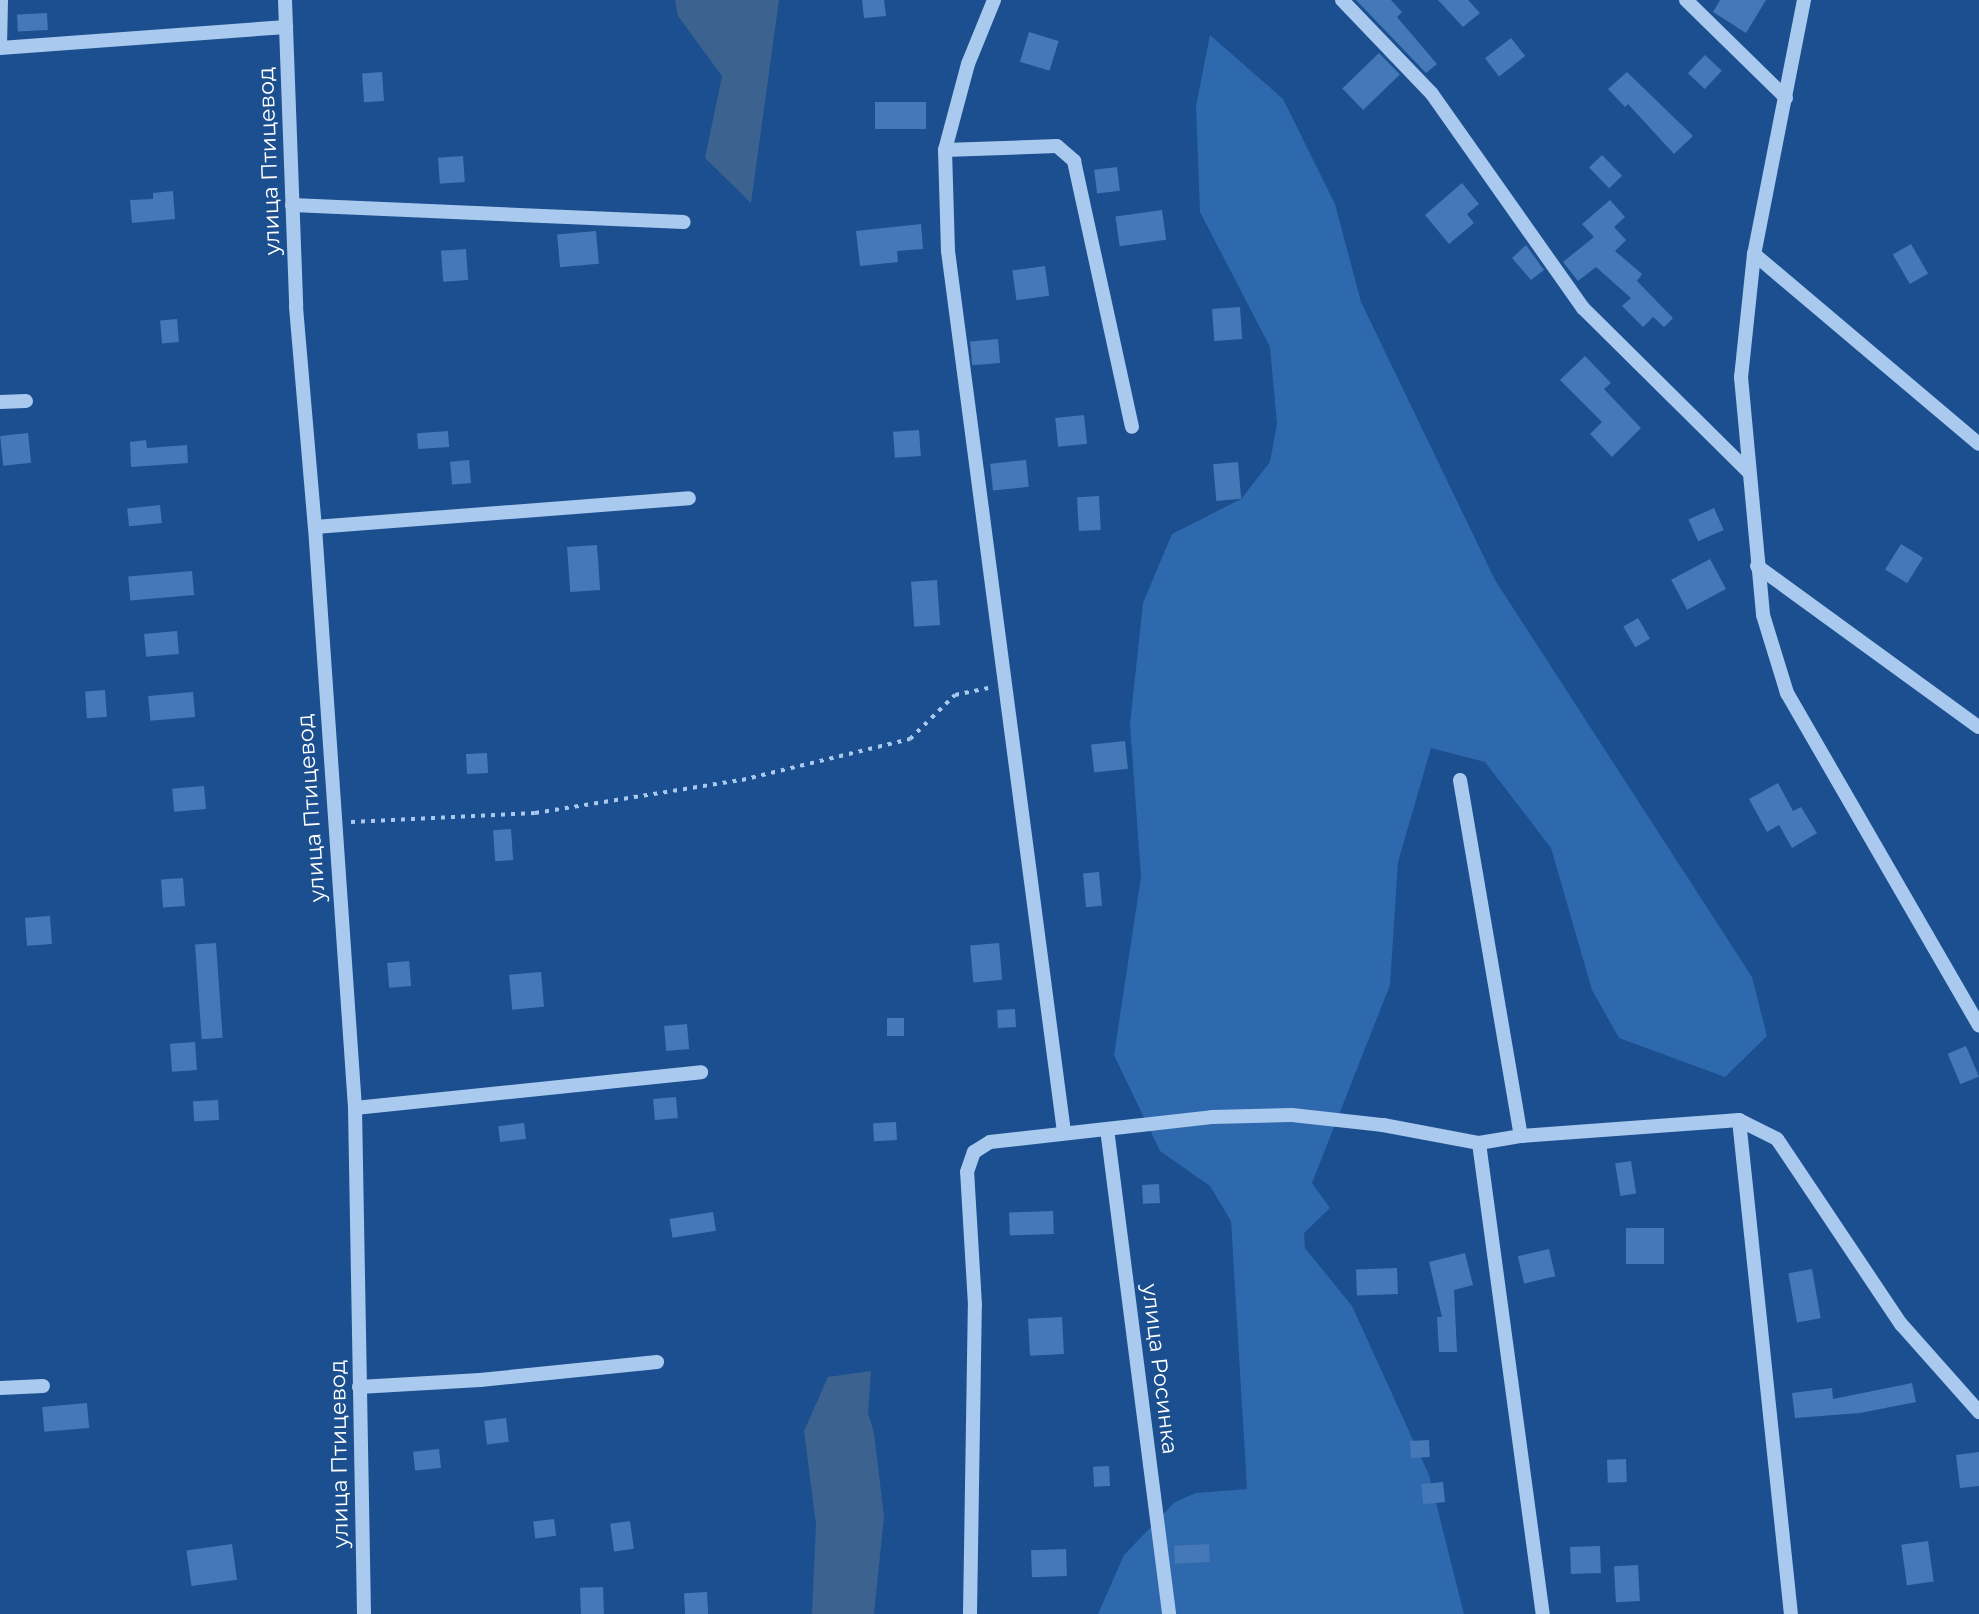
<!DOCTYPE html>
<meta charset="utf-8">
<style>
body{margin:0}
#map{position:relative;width:1979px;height:1614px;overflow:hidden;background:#1b4f8f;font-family:Montserrat,sans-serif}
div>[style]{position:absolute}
.green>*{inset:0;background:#2e69ad}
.water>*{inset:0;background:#3c6290}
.building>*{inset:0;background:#4478b7;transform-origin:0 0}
.path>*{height:4px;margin-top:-2px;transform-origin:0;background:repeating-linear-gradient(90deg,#a9c9ee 0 4px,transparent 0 10px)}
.minor>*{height:14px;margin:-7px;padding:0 7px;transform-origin:7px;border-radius:7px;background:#a9c9ee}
span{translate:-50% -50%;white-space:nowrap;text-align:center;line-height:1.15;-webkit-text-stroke:6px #1b4f8f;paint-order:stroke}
.street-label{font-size:22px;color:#fff}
</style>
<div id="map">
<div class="green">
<div style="clip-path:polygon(1210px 35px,1283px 99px,1335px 204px,1361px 302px,1495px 580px,1752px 977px,1767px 1036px,1725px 1077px,1619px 1038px,1592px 990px,1551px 848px,1485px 762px,1431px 748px,1398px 862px,1390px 985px,1312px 1183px,1330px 1208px,1304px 1233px,1305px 1248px,1352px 1306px,1429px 1475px,1464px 1614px,1098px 1614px,1124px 1555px,1175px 1502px,1196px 1493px,1247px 1489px,1231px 1221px,1210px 1186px,1160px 1151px,1114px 1055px,1141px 877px,1130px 724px,1143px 603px,1172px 534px,1241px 499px,1270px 462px,1277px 424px,1270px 347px,1200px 212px,1196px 106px)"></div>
</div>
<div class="water">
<div style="clip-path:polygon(675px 0,779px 0,751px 203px,705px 158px,722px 76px,678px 16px)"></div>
<div style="clip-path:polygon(871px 1371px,868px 1413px,874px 1433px,884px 1517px,874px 1614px,812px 1614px,816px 1524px,804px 1431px,828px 1377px)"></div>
</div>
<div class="building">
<div style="clip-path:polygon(862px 0,884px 0,886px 16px,864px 18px)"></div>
<div style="clip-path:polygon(1356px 0,1391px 0,1402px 12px,1397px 17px,1437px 64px,1426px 73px)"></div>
<div style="clip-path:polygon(1438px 0,1468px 0,1480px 13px,1463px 27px)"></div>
<div style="clip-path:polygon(1720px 0,1766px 0,1746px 33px,1713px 12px)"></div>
<div style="left:47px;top:13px;width:17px;height:30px;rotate:87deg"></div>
<div style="left:1029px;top:32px;width:31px;height:31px;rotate:17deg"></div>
<div style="left:1511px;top:38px;width:23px;height:33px;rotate:52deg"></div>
<div style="left:1379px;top:53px;width:30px;height:51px;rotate:46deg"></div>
<div style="left:1705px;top:55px;width:23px;height:25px;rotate:43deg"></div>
<div style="left:382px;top:72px;width:29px;height:20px;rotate:86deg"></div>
<div style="clip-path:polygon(1627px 72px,1693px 136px,1674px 154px,1628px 104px,1625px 107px,1608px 89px)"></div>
<div style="left:875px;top:102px;width:51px;height:27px"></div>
<div style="left:1602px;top:155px;width:29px;height:18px;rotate:46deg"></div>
<div style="left:463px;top:156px;width:26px;height:25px;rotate:86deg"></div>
<div style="left:1117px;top:167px;width:24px;height:23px;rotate:83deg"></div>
<div style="clip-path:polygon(1462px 183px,1479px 204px,1467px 214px,1474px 223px,1449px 244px,1425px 215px)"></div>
<div style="clip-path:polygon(173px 191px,175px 219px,132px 223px,130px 200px,153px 199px,153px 193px)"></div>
<div style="clip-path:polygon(1610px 200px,1625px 217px,1614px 227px,1626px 240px,1615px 251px,1642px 274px,1637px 281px,1673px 318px,1664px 327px,1653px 317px,1643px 327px,1622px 306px,1631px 298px,1596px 267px,1578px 281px,1563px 262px,1594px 237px,1582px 224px)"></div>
<div style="left:1162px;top:210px;width:30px;height:47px;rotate:82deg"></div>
<div style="clip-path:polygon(921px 224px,923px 249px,897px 251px,898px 262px,860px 266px,856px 231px)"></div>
<div style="left:596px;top:231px;width:33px;height:39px;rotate:85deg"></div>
<div style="left:1911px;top:244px;width:34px;height:21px;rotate:60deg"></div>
<div style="clip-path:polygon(1526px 245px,1544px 270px,1531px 280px,1512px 258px)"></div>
<div style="left:466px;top:249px;width:31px;height:25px;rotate:86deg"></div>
<div style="left:1045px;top:266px;width:30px;height:33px;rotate:82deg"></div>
<div style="left:1240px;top:307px;width:32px;height:28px;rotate:86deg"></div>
<div style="left:177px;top:319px;width:23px;height:17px;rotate:85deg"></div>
<div style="left:998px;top:339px;width:24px;height:28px;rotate:85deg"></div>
<div style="clip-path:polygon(1585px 356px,1611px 383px,1604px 389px,1641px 428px,1612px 457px,1590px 434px,1602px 422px,1560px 380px)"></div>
<div style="left:1084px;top:415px;width:29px;height:29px;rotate:84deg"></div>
<div style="left:919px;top:430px;width:26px;height:26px;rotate:86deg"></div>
<div style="left:448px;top:431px;width:16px;height:31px;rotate:86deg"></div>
<div style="left:28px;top:433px;width:30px;height:28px;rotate:84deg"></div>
<div style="clip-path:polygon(146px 440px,147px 448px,187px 445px,188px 463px,131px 467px,130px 442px)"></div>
<div style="left:469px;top:460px;width:23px;height:19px;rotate:85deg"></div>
<div style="left:1026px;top:460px;width:27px;height:36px;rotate:84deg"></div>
<div style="left:1238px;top:462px;width:37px;height:25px;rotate:85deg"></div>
<div style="left:1099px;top:496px;width:34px;height:22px;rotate:87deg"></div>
<div style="left:160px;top:505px;width:18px;height:33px;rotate:84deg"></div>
<div style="left:1714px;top:508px;width:24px;height:28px;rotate:66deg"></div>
<div style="left:1901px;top:544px;width:26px;height:30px;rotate:32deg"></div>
<div style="left:597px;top:545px;width:45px;height:30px;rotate:86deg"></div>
<div style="left:1710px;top:559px;width:34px;height:44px;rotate:62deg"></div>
<div style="left:192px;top:571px;width:24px;height:64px;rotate:85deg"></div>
<div style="left:937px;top:580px;width:45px;height:26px;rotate:86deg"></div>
<div style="left:1638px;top:618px;width:24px;height:17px;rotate:60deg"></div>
<div style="left:177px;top:631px;width:23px;height:33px;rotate:85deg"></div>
<div style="left:105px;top:690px;width:27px;height:20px;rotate:86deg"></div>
<div style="left:193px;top:692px;width:25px;height:45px;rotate:85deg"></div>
<div style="left:1125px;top:741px;width:28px;height:34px;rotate:84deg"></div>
<div style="left:487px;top:753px;width:20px;height:21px;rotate:87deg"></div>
<div style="clip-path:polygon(1778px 783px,1793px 811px,1801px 807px,1817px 833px,1792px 848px,1779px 825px,1767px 832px,1749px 799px)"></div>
<div style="left:204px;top:786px;width:23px;height:32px;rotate:85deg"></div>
<div style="left:511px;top:829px;width:31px;height:18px;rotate:86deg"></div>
<div style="left:1099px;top:872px;width:34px;height:16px;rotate:85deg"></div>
<div style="left:183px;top:878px;width:28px;height:22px;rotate:86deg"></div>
<div style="left:50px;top:916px;width:28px;height:25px;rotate:86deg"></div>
<div style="left:216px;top:943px;width:95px;height:21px;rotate:86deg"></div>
<div style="left:999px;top:943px;width:37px;height:29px;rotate:85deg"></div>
<div style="left:409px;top:961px;width:25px;height:22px;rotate:85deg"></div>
<div style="left:541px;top:972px;width:35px;height:32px;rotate:85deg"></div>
<div style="left:1015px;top:1009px;width:18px;height:18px;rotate:87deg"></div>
<div style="left:887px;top:1018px;width:17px;height:18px"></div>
<div style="left:687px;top:1024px;width:25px;height:23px;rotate:85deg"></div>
<div style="left:195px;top:1042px;width:28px;height:25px;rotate:86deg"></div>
<div style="left:1966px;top:1046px;width:33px;height:20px;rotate:67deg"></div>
<div style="left:676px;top:1097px;width:21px;height:23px;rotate:85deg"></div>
<div style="left:218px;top:1100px;width:20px;height:25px;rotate:87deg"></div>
<div style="left:896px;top:1122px;width:18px;height:23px;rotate:87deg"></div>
<div style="left:524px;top:1123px;width:16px;height:26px;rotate:83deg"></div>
<div style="left:1631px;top:1161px;width:33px;height:16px;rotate:81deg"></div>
<div style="left:1159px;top:1184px;width:19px;height:17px;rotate:87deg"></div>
<div style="left:1053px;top:1211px;width:23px;height:44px;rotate:88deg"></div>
<div style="left:713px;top:1212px;width:19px;height:44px;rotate:81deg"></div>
<div style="left:1664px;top:1228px;width:36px;height:38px;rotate:90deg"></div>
<div style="left:1549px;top:1249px;width:28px;height:32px;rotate:77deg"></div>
<div style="clip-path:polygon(1465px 1253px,1473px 1285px,1454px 1290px,1457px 1352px,1439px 1352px,1437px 1317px,1442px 1317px,1429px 1262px)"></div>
<div style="left:1397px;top:1268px;width:26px;height:41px;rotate:88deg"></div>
<div style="left:1812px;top:1269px;width:50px;height:24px;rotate:80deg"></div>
<div style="left:1062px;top:1317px;width:37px;height:34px;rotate:87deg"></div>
<div style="clip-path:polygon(1912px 1383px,1916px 1402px,1860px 1413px,1795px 1418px,1792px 1393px,1832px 1388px,1833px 1399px)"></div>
<div style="left:87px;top:1403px;width:25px;height:45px;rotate:85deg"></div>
<div style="left:506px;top:1418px;width:24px;height:22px;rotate:83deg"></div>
<div style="left:1429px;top:1440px;width:17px;height:19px;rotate:87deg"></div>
<div style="left:439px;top:1449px;width:19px;height:26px;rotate:84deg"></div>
<div style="clip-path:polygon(1979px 1452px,1979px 1486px,1960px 1488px,1956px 1455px)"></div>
<div style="left:1626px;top:1459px;width:23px;height:19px;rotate:88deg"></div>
<div style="left:1109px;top:1466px;width:20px;height:16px;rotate:87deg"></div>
<div style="left:1443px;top:1482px;width:20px;height:22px;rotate:84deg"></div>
<div style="left:554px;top:1519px;width:17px;height:21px;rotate:83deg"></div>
<div style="left:630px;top:1521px;width:28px;height:20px;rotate:82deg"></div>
<div style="left:1928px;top:1541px;width:41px;height:27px;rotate:82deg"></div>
<div style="left:232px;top:1544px;width:36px;height:46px;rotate:82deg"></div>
<div style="left:1209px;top:1544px;width:18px;height:35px;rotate:87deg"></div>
<div style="left:1600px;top:1546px;width:27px;height:30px;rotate:88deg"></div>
<div style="left:1066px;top:1549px;width:27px;height:35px;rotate:88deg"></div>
<div style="left:1638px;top:1565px;width:36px;height:24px;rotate:87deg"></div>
<div style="left:603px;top:1587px;width:27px;height:23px;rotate:88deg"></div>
<div style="left:707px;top:1592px;width:22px;height:23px;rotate:87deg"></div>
</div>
<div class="path">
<div style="left:351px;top:822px;width:184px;rotate:-2.8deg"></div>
<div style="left:535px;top:813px;width:210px;rotate:-9.1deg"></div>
<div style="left:742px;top:780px;width:173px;rotate:-13.7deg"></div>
<div style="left:910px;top:739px;width:63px;rotate:-44.4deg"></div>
<div style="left:955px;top:695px;width:34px;rotate:-12deg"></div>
</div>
<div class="minor">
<div style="left:285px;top:0;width:307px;rotate:87.9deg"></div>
<div style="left:296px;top:307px;width:221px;rotate:85.1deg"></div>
<div style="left:315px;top:527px;width:582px;rotate:86.06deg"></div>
<div style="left:355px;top:1108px;width:506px;rotate:88.98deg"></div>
<div style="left:994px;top:0;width:69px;rotate:112.1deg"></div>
<div style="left:968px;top:64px;width:89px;rotate:105deg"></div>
<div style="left:945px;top:150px;width:101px;rotate:88.3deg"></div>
<div style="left:948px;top:251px;width:889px;rotate:82.5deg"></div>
<div style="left:1342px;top:0;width:130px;rotate:46.2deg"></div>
<div style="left:1432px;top:94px;width:262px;rotate:54.8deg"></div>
<div style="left:1583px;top:308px;width:232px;rotate:44.7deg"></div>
<div style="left:1686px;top:0;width:140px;rotate:44.4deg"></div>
<div style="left:1804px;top:0;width:259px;rotate:101.1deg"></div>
<div style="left:1754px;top:254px;width:124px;rotate:96deg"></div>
<div style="left:1741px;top:377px;width:239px;rotate:84.7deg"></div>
<div style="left:1763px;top:615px;width:82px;rotate:72.9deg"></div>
<div style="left:1787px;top:693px;width:384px;rotate:60deg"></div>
<div style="left:0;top:48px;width:287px;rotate:-4.2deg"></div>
<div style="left:0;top:48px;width:48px;rotate:-88.8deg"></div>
<div style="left:945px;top:150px;width:112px;rotate:-2deg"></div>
<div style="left:1057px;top:146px;width:23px;rotate:41deg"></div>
<div style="left:1074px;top:161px;width:272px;rotate:77.7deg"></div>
<div style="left:292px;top:205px;width:392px;rotate:2.5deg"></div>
<div style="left:1754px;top:254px;width:294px;rotate:40.2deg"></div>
<div style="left:0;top:402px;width:26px;rotate:-2deg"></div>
<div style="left:315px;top:527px;width:375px;rotate:-4.4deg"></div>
<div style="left:1757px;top:566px;width:274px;rotate:36deg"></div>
<div style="left:1460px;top:780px;width:361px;rotate:80.3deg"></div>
<div style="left:355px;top:1108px;width:348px;rotate:-5.9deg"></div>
<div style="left:1739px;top:1120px;width:497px;rotate:84deg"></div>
<div style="left:1107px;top:1129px;width:489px;rotate:82.7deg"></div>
<div style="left:1479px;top:1143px;width:475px;rotate:82.3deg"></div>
<div style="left:359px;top:1387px;width:121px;rotate:-3.3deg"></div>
<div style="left:480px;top:1380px;width:178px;rotate:-5.8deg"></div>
<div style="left:0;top:1388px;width:43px;rotate:-2.7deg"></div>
<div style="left:970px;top:1614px;width:309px;rotate:-89.1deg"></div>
<div style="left:975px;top:1305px;width:133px;rotate:-93.4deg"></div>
<div style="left:967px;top:1172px;width:21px;rotate:-71deg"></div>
<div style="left:974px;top:1152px;width:19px;rotate:-32deg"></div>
<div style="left:990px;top:1142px;width:223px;rotate:-6.4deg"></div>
<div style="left:1212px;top:1117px;width:80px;rotate:-1.4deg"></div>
<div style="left:1292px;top:1115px;width:92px;rotate:6.3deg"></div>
<div style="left:1383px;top:1125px;width:98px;rotate:10.6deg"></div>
<div style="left:1479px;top:1143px;width:43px;rotate:-9.5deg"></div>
<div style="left:1521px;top:1136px;width:219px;rotate:-4.2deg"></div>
<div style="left:1739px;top:1120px;width:42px;rotate:26.6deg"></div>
<div style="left:1777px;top:1139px;width:223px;rotate:56.2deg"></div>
<div style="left:1901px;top:1324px;width:118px;rotate:48.4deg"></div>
</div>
<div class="street-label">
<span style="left:269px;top:161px;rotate:-92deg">улица Птицевод</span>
<span style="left:311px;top:808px;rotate:-94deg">улица Птицевод</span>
<span style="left:1160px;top:1369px;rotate:83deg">улица Росинка</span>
<span style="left:339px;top:1454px;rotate:-91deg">улица Птицевод</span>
</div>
</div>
